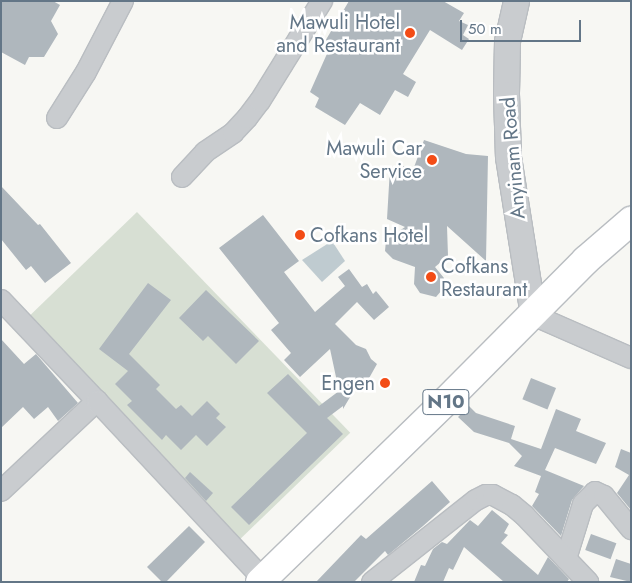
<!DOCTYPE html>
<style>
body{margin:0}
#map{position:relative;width:632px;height:583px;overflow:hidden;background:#f7f7f3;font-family:Jost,sans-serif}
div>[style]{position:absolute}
.green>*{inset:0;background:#d7dfd3;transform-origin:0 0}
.water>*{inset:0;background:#bfcbd0}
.building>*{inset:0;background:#afb7bd;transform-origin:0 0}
.roads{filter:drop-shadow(1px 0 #b9bdc1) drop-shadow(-1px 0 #b9bdc1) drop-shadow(0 1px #b9bdc1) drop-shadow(0 -1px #b9bdc1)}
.minor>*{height:20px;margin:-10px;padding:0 10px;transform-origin:10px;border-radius:10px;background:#c9cccf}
.tertiary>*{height:25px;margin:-12.5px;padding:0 12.5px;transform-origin:12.5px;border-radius:12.5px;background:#c9cccf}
.primary>*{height:28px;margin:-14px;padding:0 14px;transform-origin:14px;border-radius:14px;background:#fff}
.dots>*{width:14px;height:14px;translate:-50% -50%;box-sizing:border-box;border:2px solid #fff;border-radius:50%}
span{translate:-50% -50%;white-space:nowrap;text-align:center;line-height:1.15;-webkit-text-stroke:5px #fff;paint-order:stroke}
.shield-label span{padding:1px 4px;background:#fff;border:1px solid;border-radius:4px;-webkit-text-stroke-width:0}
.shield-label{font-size:19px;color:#637687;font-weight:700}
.poi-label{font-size:20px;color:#637687}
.right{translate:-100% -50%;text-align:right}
.left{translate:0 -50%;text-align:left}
.street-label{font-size:20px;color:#637687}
.frame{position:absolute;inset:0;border:2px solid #637687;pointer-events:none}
.scale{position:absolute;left:460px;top:20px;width:121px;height:22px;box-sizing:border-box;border:2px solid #637687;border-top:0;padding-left:6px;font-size:15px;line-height:18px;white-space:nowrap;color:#637687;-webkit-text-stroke:4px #fff;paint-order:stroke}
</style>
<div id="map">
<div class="green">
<div style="left:137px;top:212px;width:307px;height:159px;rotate:46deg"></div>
</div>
<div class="water">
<div style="clip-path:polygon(332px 241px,345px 261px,322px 282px,302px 260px)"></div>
</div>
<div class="building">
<div style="clip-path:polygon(1px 1px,53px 1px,60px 5px,51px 21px,58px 34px,44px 57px,29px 57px,25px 65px,1px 52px)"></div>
<div style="clip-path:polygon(349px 1px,443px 1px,464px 13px,459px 21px,468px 25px,463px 35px,469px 39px,462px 50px,430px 30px,403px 74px,416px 82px,408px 97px,395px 90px,380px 115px,360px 103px,345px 125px,315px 107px,319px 98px,310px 92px,330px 47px,324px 43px)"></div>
<div style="clip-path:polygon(424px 140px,466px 154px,488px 156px,486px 261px,447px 226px,448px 256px,435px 267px,444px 278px,442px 290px,436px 297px,420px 293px,414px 284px,415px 267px,393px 259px,385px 251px,386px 240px,405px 227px,387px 219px,390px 168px,400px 172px,403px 166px,413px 170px)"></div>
<div style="clip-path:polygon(1px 186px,38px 225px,40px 224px,71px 263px,45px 283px,31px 266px,26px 270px,1px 239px)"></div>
<div style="clip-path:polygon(263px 215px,299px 261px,284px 272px,315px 312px,345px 286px,338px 277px,349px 269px,362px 287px,367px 284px,373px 294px,376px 291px,389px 307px,374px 320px,357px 302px,335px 324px,356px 345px,366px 349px,371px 359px,377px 364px,368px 380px,359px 382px,343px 409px,343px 406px,327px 418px,343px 434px,249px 525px,231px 507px,307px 433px,267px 393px,288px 374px,319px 406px,339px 391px,330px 349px,300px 377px,284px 360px,291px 353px,271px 330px,279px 323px,219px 248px)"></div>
<div style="clip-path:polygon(148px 283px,171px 300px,129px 354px,160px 385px,156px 389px,176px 409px,181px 405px,192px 416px,207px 401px,220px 414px,216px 418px,226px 427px,207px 446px,196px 435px,181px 450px,166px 435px,162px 440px,127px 405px,132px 401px,115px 384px,128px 371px,99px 349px)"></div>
<div style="clip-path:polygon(206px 290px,259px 341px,236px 364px,208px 336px,203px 341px,179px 318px)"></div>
<div style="clip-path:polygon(1px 339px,24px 364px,36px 354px,78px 403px,58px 421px,48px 407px,34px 419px,23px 407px,1px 428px)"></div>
<div style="left:531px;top:378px;width:27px;height:23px;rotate:22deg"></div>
<div style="clip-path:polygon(469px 406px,476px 413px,515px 426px,511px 439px,541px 449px,556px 409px,581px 419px,576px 431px,606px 443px,596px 464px,555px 448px,545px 470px,584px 486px,572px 500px,561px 536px,532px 506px,539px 494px,535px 492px,541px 476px,514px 466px,522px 456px,509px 443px,474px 432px,458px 417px)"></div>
<div style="clip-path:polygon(621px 449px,631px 453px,631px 510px,617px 493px,629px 475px,615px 467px)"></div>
<div style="clip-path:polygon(190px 472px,213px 493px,206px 501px,185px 478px)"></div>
<div style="clip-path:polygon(432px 481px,450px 502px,423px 526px,388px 555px,385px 551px,354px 582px,316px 582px,361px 535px,366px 539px)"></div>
<div style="clip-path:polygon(492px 510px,509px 524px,504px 533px,508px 535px,501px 543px,538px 575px,548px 557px,569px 579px,567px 582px,504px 582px,464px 547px,453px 570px,449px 568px,443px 582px,414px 582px,421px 565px,425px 566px,433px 549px,442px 542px,447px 544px,470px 520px,478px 526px)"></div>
<div style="clip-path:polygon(189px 526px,205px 542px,166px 582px,162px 582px,147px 567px)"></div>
<div style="left:591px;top:534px;width:27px;height:17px;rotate:20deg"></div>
<div style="clip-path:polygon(616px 559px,631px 564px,631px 582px,610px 577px)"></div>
</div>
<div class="roads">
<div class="minor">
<div style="left:57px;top:118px;width:54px;rotate:-57.8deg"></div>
<div style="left:86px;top:72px;width:80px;rotate:-62.5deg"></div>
<div style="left:182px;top:177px;width:34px;rotate:-47deg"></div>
<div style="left:205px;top:152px;width:34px;rotate:-34deg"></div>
<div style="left:233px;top:133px;width:21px;rotate:-47deg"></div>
<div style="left:247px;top:118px;width:21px;rotate:-53deg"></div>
<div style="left:260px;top:101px;width:118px;rotate:-58.2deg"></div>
<div style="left:1px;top:300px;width:139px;rotate:46.5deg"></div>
<div style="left:533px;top:315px;width:107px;rotate:23.7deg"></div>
<div style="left:1px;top:491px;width:132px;rotate:-43.2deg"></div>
<div style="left:97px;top:401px;width:243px;rotate:47deg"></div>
<div style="left:566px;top:559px;width:58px;rotate:-72.8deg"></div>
<div style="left:583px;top:504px;width:17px;rotate:-45deg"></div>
<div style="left:595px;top:492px;width:10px;rotate:24deg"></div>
<div style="left:604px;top:496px;width:43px;rotate:50.7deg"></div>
<div style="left:372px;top:582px;width:132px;rotate:-38.3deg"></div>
<div style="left:476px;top:500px;width:11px;rotate:-27deg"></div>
<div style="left:486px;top:495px;width:7px"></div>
<div style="left:493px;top:495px;width:21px;rotate:28deg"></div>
<div style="left:512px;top:505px;width:16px;rotate:40deg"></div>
<div style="left:524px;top:515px;width:93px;rotate:46.3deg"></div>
</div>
<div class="tertiary">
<div style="left:516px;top:1px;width:41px;rotate:102.7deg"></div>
<div style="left:507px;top:41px;width:53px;rotate:91.1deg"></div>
<div style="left:506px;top:94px;width:63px;rotate:88.2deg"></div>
<div style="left:508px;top:157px;width:160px;rotate:81deg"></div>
</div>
<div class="primary">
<div style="left:260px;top:582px;width:261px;rotate:-44.2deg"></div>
<div style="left:447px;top:400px;width:197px;rotate:-45.2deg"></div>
<div style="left:586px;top:260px;width:60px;rotate:-40.9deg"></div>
</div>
</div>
<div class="dots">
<div style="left:410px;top:33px;background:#f34c16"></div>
<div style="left:432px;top:160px;background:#f34c16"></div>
<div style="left:300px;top:235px;background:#f34c16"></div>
<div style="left:431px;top:277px;background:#f34c16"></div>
<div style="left:385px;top:383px;background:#f34c16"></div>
</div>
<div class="shield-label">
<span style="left:446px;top:402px">N10</span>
</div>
<div class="poi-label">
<span class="right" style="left:400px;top:34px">Mawuli Hotel<br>and Restaurant</span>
<span class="right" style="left:422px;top:160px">Mawuli Car<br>Service</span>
<span class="left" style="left:310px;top:235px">Cofkans Hotel</span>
<span class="left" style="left:441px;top:278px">Cofkans<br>Restaurant</span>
<span class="right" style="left:375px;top:383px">Engen</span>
</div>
<div class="street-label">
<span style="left:513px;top:158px;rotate:-95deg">Anyinam Road</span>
</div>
<div class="frame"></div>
<div class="scale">50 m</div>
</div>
